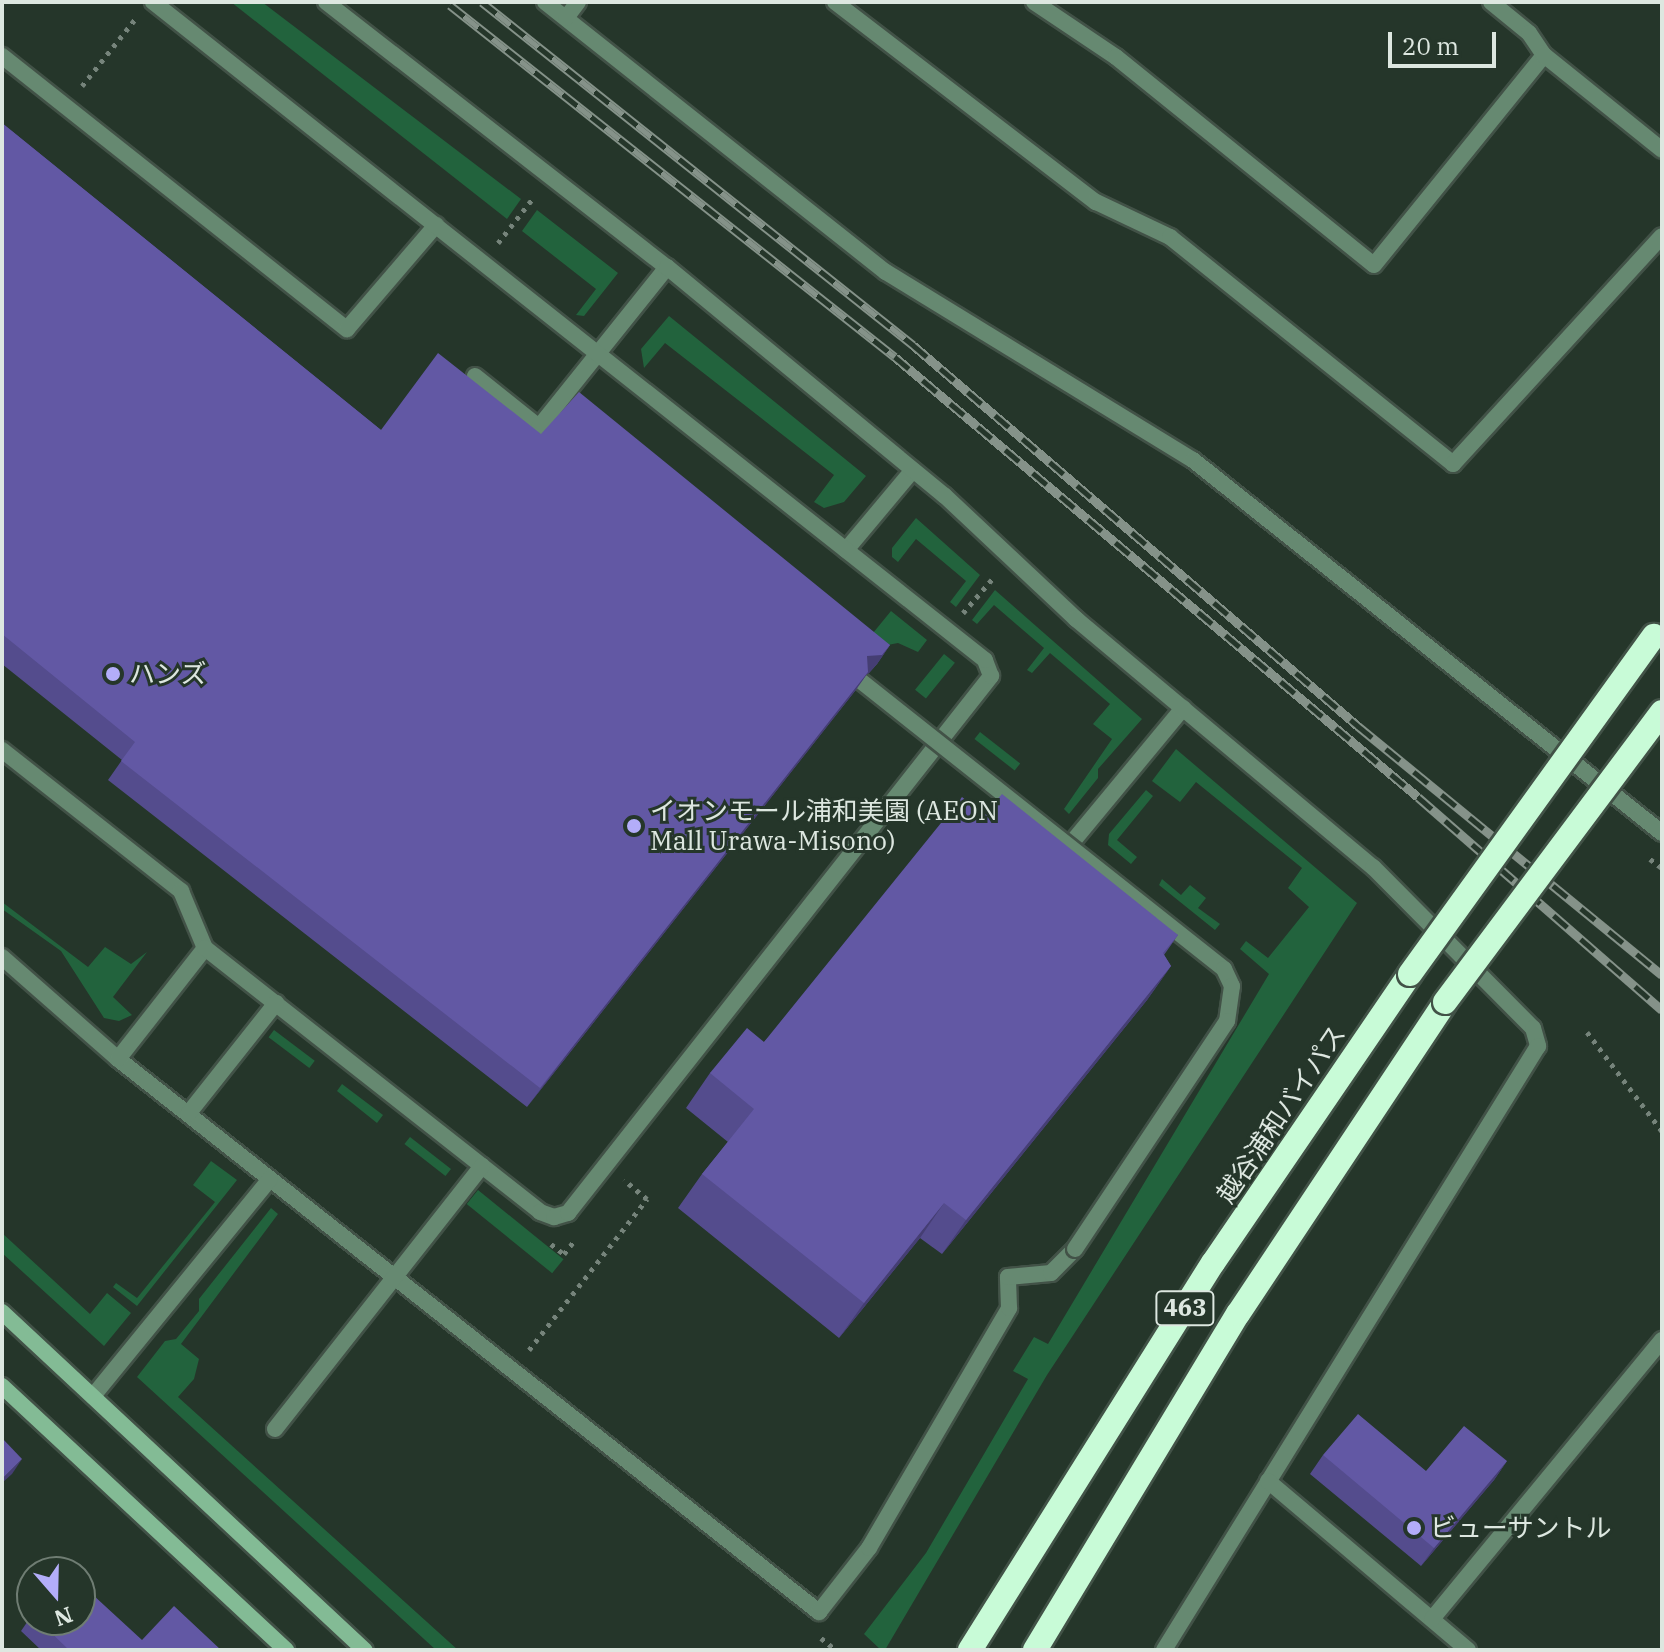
<!DOCTYPE html>
<meta charset="utf-8">
<style>
body{margin:0}
#map{position:relative;width:1664px;height:1652px;overflow:hidden;background:#25362a;font-family:"IBM Plex Serif","Noto Sans JP",serif}
div>[style]{position:absolute}
.green>*{inset:0;background:#22633d;transform-origin:0 0}
.path>*{height:5px;margin-top:-2.5px;transform-origin:0;background:repeating-linear-gradient(90deg,#76847b 0 4px,transparent 0 10px)}
.roads{filter:drop-shadow(2px 0 #425247) drop-shadow(-2px 0 #425247) drop-shadow(0 2px #425247) drop-shadow(0 -2px #425247)}
.lane>*{height:16px;margin:-8px;padding:0 8px;transform-origin:8px;border-radius:8px;background:#668971}
.street>*{height:16px;margin:-8px;padding:0 8px;transform-origin:8px;border-radius:8px;background:#668971}
.secondary>*{height:16px;margin:-8px;padding:0 8px;transform-origin:8px;border-radius:8px;background:#83bb95}
.highway>*{height:24px;margin:-12px;padding:0 12px;transform-origin:12px;border-radius:12px;background:#c8fbd7}
.rail>*{height:9px;margin-top:-4.5px;transform-origin:0;background:repeating-linear-gradient(90deg,#25362a 0 18px,#859289 0 36px);box-sizing:border-box;border-block:2px solid #859289}
.bridges{filter:drop-shadow(2px 0 #425247) drop-shadow(-2px 0 #425247) drop-shadow(0 2px #425247) drop-shadow(0 -2px #425247)}
.lane-bridge>*{height:16px;margin:-8px;padding:0 8px;transform-origin:8px;border-radius:8px;background:#668971}
.highway-bridge>*{height:24px;margin:-12px;padding:0 12px;transform-origin:12px;border-radius:12px;background:#c8fbd7}
.wall>*{inset:0;background:#544c8d}
.shaded-wall>*{inset:0;background:#453e73}
.building>*{inset:0;background:#6258a4}
.dots>*{width:22px;height:22px;translate:-50% -50%;box-sizing:border-box;border:4px solid #25362a;border-radius:50%}
span{translate:-50% -50%;white-space:nowrap;text-align:center;line-height:1.15;-webkit-text-stroke:6px #25362a;paint-order:stroke}
.shield-label span{padding:2px 6px;background:#25362a;border:2px solid;border-radius:6px;-webkit-text-stroke-width:0}
.shield-label{font-size:24px;color:#dde7e0;font-weight:700}
.poi-label{font-size:26px;color:#dde7e0}
.left{translate:0 -50%;text-align:left}
.street-label{font-size:26px;color:#dde7e0}
.frame{position:absolute;inset:0;border:4px solid #dde7e0;pointer-events:none}
.north{position:absolute;left:16px;top:1556px;width:80px;height:80px;box-sizing:border-box;background:#25362a;border:2px solid #6f7d73;border-radius:50%;rotate:160deg;font-size:22px;font-weight:700;line-height:32px;text-align:center;color:#dde7e0}
.north::after{content:'';display:block;margin:auto;width:28px;height:36px;background:#b3adf9;clip-path:polygon(50% 0,100% 100%,50% 72%,0 100%)}
.scale{position:absolute;left:1388px;top:32px;width:108px;height:36px;box-sizing:border-box;border:4px solid #dde7e0;border-top:0;padding-left:10px;font-size:24px;line-height:28px;white-space:nowrap;color:#dde7e0;-webkit-text-stroke:6px #25362a;paint-order:stroke}
</style>
<div id="map">
<div class="green">
<div style="clip-path:polygon(231px 2px,262px 2px,521px 199px,507px 219px)"></div>
<div style="clip-path:polygon(537px 210px,618px 273px,584px 316px,576px 315px,596px 289px,522px 231px)"></div>
<div style="clip-path:polygon(669px 316px,866px 476px,844px 502px,824px 508px,814px 502px,834px 475px,665px 343px,644px 368px,641px 349px)"></div>
<div style="clip-path:polygon(916px 518px,980px 575px,956px 607px,950px 602px,966px 581px,916px 539px,898px 562px,892px 557px,892px 548px)"></div>
<div style="clip-path:polygon(995px 590px,1142px 719px,1098px 769px,1098px 778px,1069px 814px,1064px 809px,1112px 739px,1093px 724px,1110px 704px,1050px 653px,1032px 673px,1027px 670px,1044px 648px,994px 605px,977px 624px,972px 620px)"></div>
<div style="clip-path:polygon(891px 611px,927px 640px,918px 652px,898px 643px,872px 648px,873px 633px)"></div>
<div style="left:944px;top:654px;width:14px;height:46px;rotate:39deg"></div>
<div style="left:980px;top:732px;width:51px;height:9px;rotate:38deg"></div>
<div style="clip-path:polygon(1176px 749px,1357px 903px,1047px 1375px,885px 1650px,881px 1650px,864px 1634px,926px 1553px,1028px 1379px,1013px 1371px,1034px 1337px,1048px 1344px,1269px 974px,1240px 949px,1246px 941px,1268px 958px,1309px 907px,1288px 888px,1302px 868px,1196px 782px,1180px 802px,1152px 781px)"></div>
<div style="clip-path:polygon(1146px 790px,1153px 796px,1117px 840px,1137px 857px,1131px 864px,1108px 845px,1109px 834px)"></div>
<div style="clip-path:polygon(1162px 879px,1181px 895px,1190px 885px,1206px 898px,1198px 908px,1220px 924px,1215px 930px,1159px 885px)"></div>
<div style="clip-path:polygon(2px 902px,88px 967px,105px 947px,131px 964px,147px 952px,113px 997px,132px 1015px,119px 1021px,104px 1018px,61px 951px,2px 909px)"></div>
<div style="left:274px;top:1030px;width:51px;height:9px;rotate:37deg"></div>
<div style="clip-path:polygon(342px 1084px,383px 1115px,377px 1123px,337px 1091px)"></div>
<div style="left:410px;top:1137px;width:52px;height:9px;rotate:38deg"></div>
<div style="clip-path:polygon(211px 1161px,237px 1180px,137px 1306px,113px 1287px,116px 1283px,137px 1298px,215px 1202px,193px 1185px)"></div>
<div style="left:478px;top:1190px;width:110px;height:18px;rotate:39deg"></div>
<div style="clip-path:polygon(271px 1208px,278px 1214px,181px 1344px,199px 1359px,194px 1379px,178px 1397px,458px 1650px,436px 1650px,137px 1377px,165px 1341px,176px 1339px,199px 1311px,199px 1299px)"></div>
<div style="clip-path:polygon(2px 1233px,90px 1314px,107px 1293px,131px 1313px,104px 1346px,2px 1253px)"></div>
</div>
<div class="path">
<div style="left:82px;top:86px;width:87px;rotate:-51.5deg"></div>
<div style="left:498px;top:243px;width:58px;rotate:-52deg"></div>
<div style="left:963px;top:613px;width:48px;rotate:-49.3deg"></div>
<div style="left:1650px;top:859px;width:15px;rotate:37deg"></div>
<div style="left:1587px;top:1032px;width:124px;rotate:52.9deg"></div>
<div style="left:551px;top:1244px;width:16px;rotate:38deg"></div>
<div style="left:564px;top:1254px;width:18px;rotate:-52deg"></div>
<div style="left:529px;top:1350px;width:192px;rotate:-52deg"></div>
<div style="left:647px;top:1199px;width:30px;rotate:-140deg"></div>
<div style="left:821px;top:1638px;width:19px;rotate:39deg"></div>
</div>
<div class="roads">
<div class="lane">
<div style="left:2px;top:56px;width:440px;rotate:38.4deg"></div>
<div style="left:347px;top:329px;width:137px;rotate:-49.4deg"></div>
<div style="left:475px;top:376px;width:82px;rotate:38.6deg"></div>
<div style="left:539px;top:427px;width:205px;rotate:-51.3deg"></div>
<div style="left:846px;top:550px;width:104px;rotate:-50.1deg"></div>
<div style="left:2px;top:750px;width:228px;rotate:38.2deg"></div>
<div style="left:181px;top:891px;width:62px;rotate:67.2deg"></div>
<div style="left:1069px;top:846px;width:179px;rotate:-50.4deg"></div>
<div style="left:2px;top:957px;width:154px;rotate:41.3deg"></div>
<div style="left:118px;top:1059px;width:893px;rotate:38.27deg"></div>
<div style="left:819px;top:1612px;width:81px;rotate:-52deg"></div>
<div style="left:869px;top:1548px;width:278px;rotate:-59.7deg"></div>
<div style="left:1009px;top:1308px;width:31px;rotate:-92deg"></div>
<div style="left:1008px;top:1277px;width:43px;rotate:-5.3deg"></div>
<div style="left:1051px;top:1273px;width:34px;rotate:-45deg"></div>
<div style="left:118px;top:1059px;width:141px;rotate:-51.9deg"></div>
<div style="left:205px;top:948px;width:427px;rotate:38.2deg"></div>
<div style="left:540px;top:1212px;width:15px;rotate:20deg"></div>
<div style="left:554px;top:1217px;width:15px;rotate:-16deg"></div>
<div style="left:568px;top:1213px;width:684px;rotate:-51.77deg"></div>
<div style="left:991px;top:676px;width:17px;rotate:-111deg"></div>
<div style="left:985px;top:660px;width:1061px;rotate:-141.66deg"></div>
<div style="left:188px;top:1114px;width:142px;rotate:-51.6deg"></div>
<div style="left:93px;top:1396px;width:280px;rotate:-50.8deg"></div>
<div style="left:275px;top:1429px;width:335px;rotate:-51.8deg"></div>
</div>
<div class="street">
<div style="left:326px;top:2px;width:432px;rotate:37.9deg"></div>
<div style="left:667px;top:267px;width:360px;rotate:39.5deg"></div>
<div style="left:945px;top:496px;width:180px;rotate:43.2deg"></div>
<div style="left:1076px;top:619px;width:387px;rotate:39.9deg"></div>
<div style="left:1373px;top:867px;width:227px;rotate:45.2deg"></div>
<div style="left:1533px;top:1028px;width:19px;rotate:74deg"></div>
<div style="left:1538px;top:1046px;width:710px;rotate:121.77deg"></div>
<div style="left:545px;top:2px;width:435px;rotate:38.4deg"></div>
<div style="left:886px;top:272px;width:360px;rotate:31.5deg"></div>
<div style="left:1193px;top:460px;width:599px;rotate:38.5deg"></div>
<div style="left:835px;top:2px;width:329px;rotate:37.5deg"></div>
<div style="left:1096px;top:202px;width:82px;rotate:25.3deg"></div>
<div style="left:1170px;top:237px;width:363px;rotate:38.7deg"></div>
<div style="left:1453px;top:464px;width:309px;rotate:-47.5deg"></div>
<div style="left:1034px;top:2px;width:99px;rotate:33.9deg"></div>
<div style="left:1116px;top:57px;width:331px;rotate:38.9deg"></div>
<div style="left:1374px;top:265px;width:270px;rotate:-51deg"></div>
<div style="left:1491px;top:2px;width:49px;rotate:39.2deg"></div>
<div style="left:1529px;top:33px;width:27px;rotate:56deg"></div>
<div style="left:1544px;top:55px;width:151px;rotate:38.8deg"></div>
<div style="left:566px;top:18px;width:20px;rotate:-53deg"></div>
<div style="left:1268px;top:1481px;width:262px;rotate:40.2deg"></div>
<div style="left:1432px;top:1619px;width:362px;rotate:-50.5deg"></div>
</div>
<div class="secondary">
<div style="left:2px;top:1312px;width:496px;rotate:43deg"></div>
<div style="left:2px;top:1386px;width:388px;rotate:42.9deg"></div>
</div>
<div class="highway">
<div style="left:970px;top:1650px;width:457px;rotate:-57.9deg"></div>
<div style="left:1213px;top:1263px;width:350px;rotate:-55.7deg"></div>
<div style="left:1035px;top:1650px;width:393px;rotate:-58.9deg"></div>
<div style="left:1238px;top:1314px;width:374px;rotate:-56.4deg"></div>
</div>
</div>
<div class="rail">
<div style="left:482px;top:2px;width:551px;rotate:38.51deg"></div>
<div style="left:913px;top:345px;width:586px;rotate:40.57deg"></div>
<div style="left:1358px;top:726px;width:393px;rotate:39.3deg"></div>
<div style="left:450px;top:5px;width:567px;rotate:38.34deg"></div>
<div style="left:895px;top:357px;width:683px;rotate:40.07deg"></div>
<div style="left:1418px;top:797px;width:324px;rotate:41.1deg"></div>
</div>
<div class="bridges">
<div class="lane-bridge">
<div style="left:862px;top:682px;width:462px;rotate:38.4deg"></div>
<div style="left:1224px;top:969px;width:19px;rotate:65deg"></div>
<div style="left:1232px;top:986px;width:35px;rotate:98deg"></div>
<div style="left:1227px;top:1021px;width:274px;rotate:123.7deg"></div>
</div>
<div class="highway-bridge">
<div style="left:1410px;top:974px;width:417px;rotate:-54.2deg"></div>
<div style="left:1445px;top:1002px;width:362px;rotate:-53.2deg"></div>
</div>
</div>
<div class="wall">
<div style="clip-path:polygon(2px 123px,381px 430px,541px 434px,890px 645px,877px 664px,869px 673px,867px 674px,855px 691px,527px 1107px,108px 780px,122px 760px,2px 664px)"></div>
<div style="clip-path:polygon(984px 815px,1178px 935px,1164px 955px,1171px 966px,1147px 1000px,942px 1254px,920px 1238px,839px 1338px,678px 1208px,702px 1174px,728px 1142px,686px 1108px,710px 1073px,764px 1042px)"></div>
<div style="clip-path:polygon(1323px 1455px,1426px 1471px,1507px 1461px,1494px 1480px,1421px 1566px,1310px 1474px)"></div>
<div style="clip-path:polygon(32px 1615px,32px 1620px,80px 1620px,142px 1640px,221px 1650px,41px 1650px,21px 1631px)"></div>
</div>
<div class="shaded-wall">
<div style="clip-path:polygon(890px 645px,877px 664px,869px 673px,867px 674px,855px 691px,527px 1107px,867px 656px)"></div>
<div style="clip-path:polygon(1171px 966px,1147px 1000px,942px 1254px,966px 1220px)"></div>
<div style="clip-path:polygon(944px 1203px,920px 1238px,839px 1338px,864px 1303px)"></div>
<div style="clip-path:polygon(22px 1459px,12px 1474px,2px 1483px,2px 1479px)"></div>
<div style="clip-path:polygon(1507px 1461px,1494px 1480px,1421px 1566px,1434px 1548px)"></div>
</div>
<div class="building">
<div style="clip-path:polygon(2px 123px,381px 430px,438px 353px,541px 434px,579px 392px,890px 645px,882px 655px,867px 656px,868px 672px,540px 1088px,121px 761px,135px 742px,2px 634px)"></div>
<div style="clip-path:polygon(1002px 794px,1178px 935px,1163px 953px,1171px 966px,966px 1220px,944px 1203px,864px 1303px,702px 1174px,754px 1109px,710px 1073px,747px 1028px,764px 1042px,962px 797px,984px 815px)"></div>
<div style="clip-path:polygon(1358px 1414px,1426px 1471px,1464px 1426px,1507px 1461px,1434px 1548px,1323px 1455px)"></div>
<div style="clip-path:polygon(2px 1438px,22px 1459px,2px 1479px)"></div>
<div style="clip-path:polygon(80px 1583px,142px 1640px,174px 1606px,221px 1650px,69px 1650px,38px 1620px,80px 1620px)"></div>
</div>
<div class="dots">
<div style="left:113px;top:674px;background:#b3adf9"></div>
<div style="left:634px;top:826px;background:#b3adf9"></div>
<div style="left:1414px;top:1528px;background:#b3adf9"></div>
</div>
<div class="shield-label">
<span style="left:1185px;top:1308px">463</span>
</div>
<div class="poi-label">
<span class="left" style="left:129px;top:674px">ハンズ</span>
<span class="left" style="left:650px;top:826px">イオンモール浦和美園 (AEON<br>Mall Urawa-Misono)</span>
<span class="left" style="left:1430px;top:1528px">ビューサントル</span>
</div>
<div class="street-label">
<span style="left:1281px;top:1114px;rotate:-56deg">越谷浦和バイパス</span>
</div>
<div class="frame"></div>
<div class="north">N</div>
<div class="scale">20 m</div>
</div>
